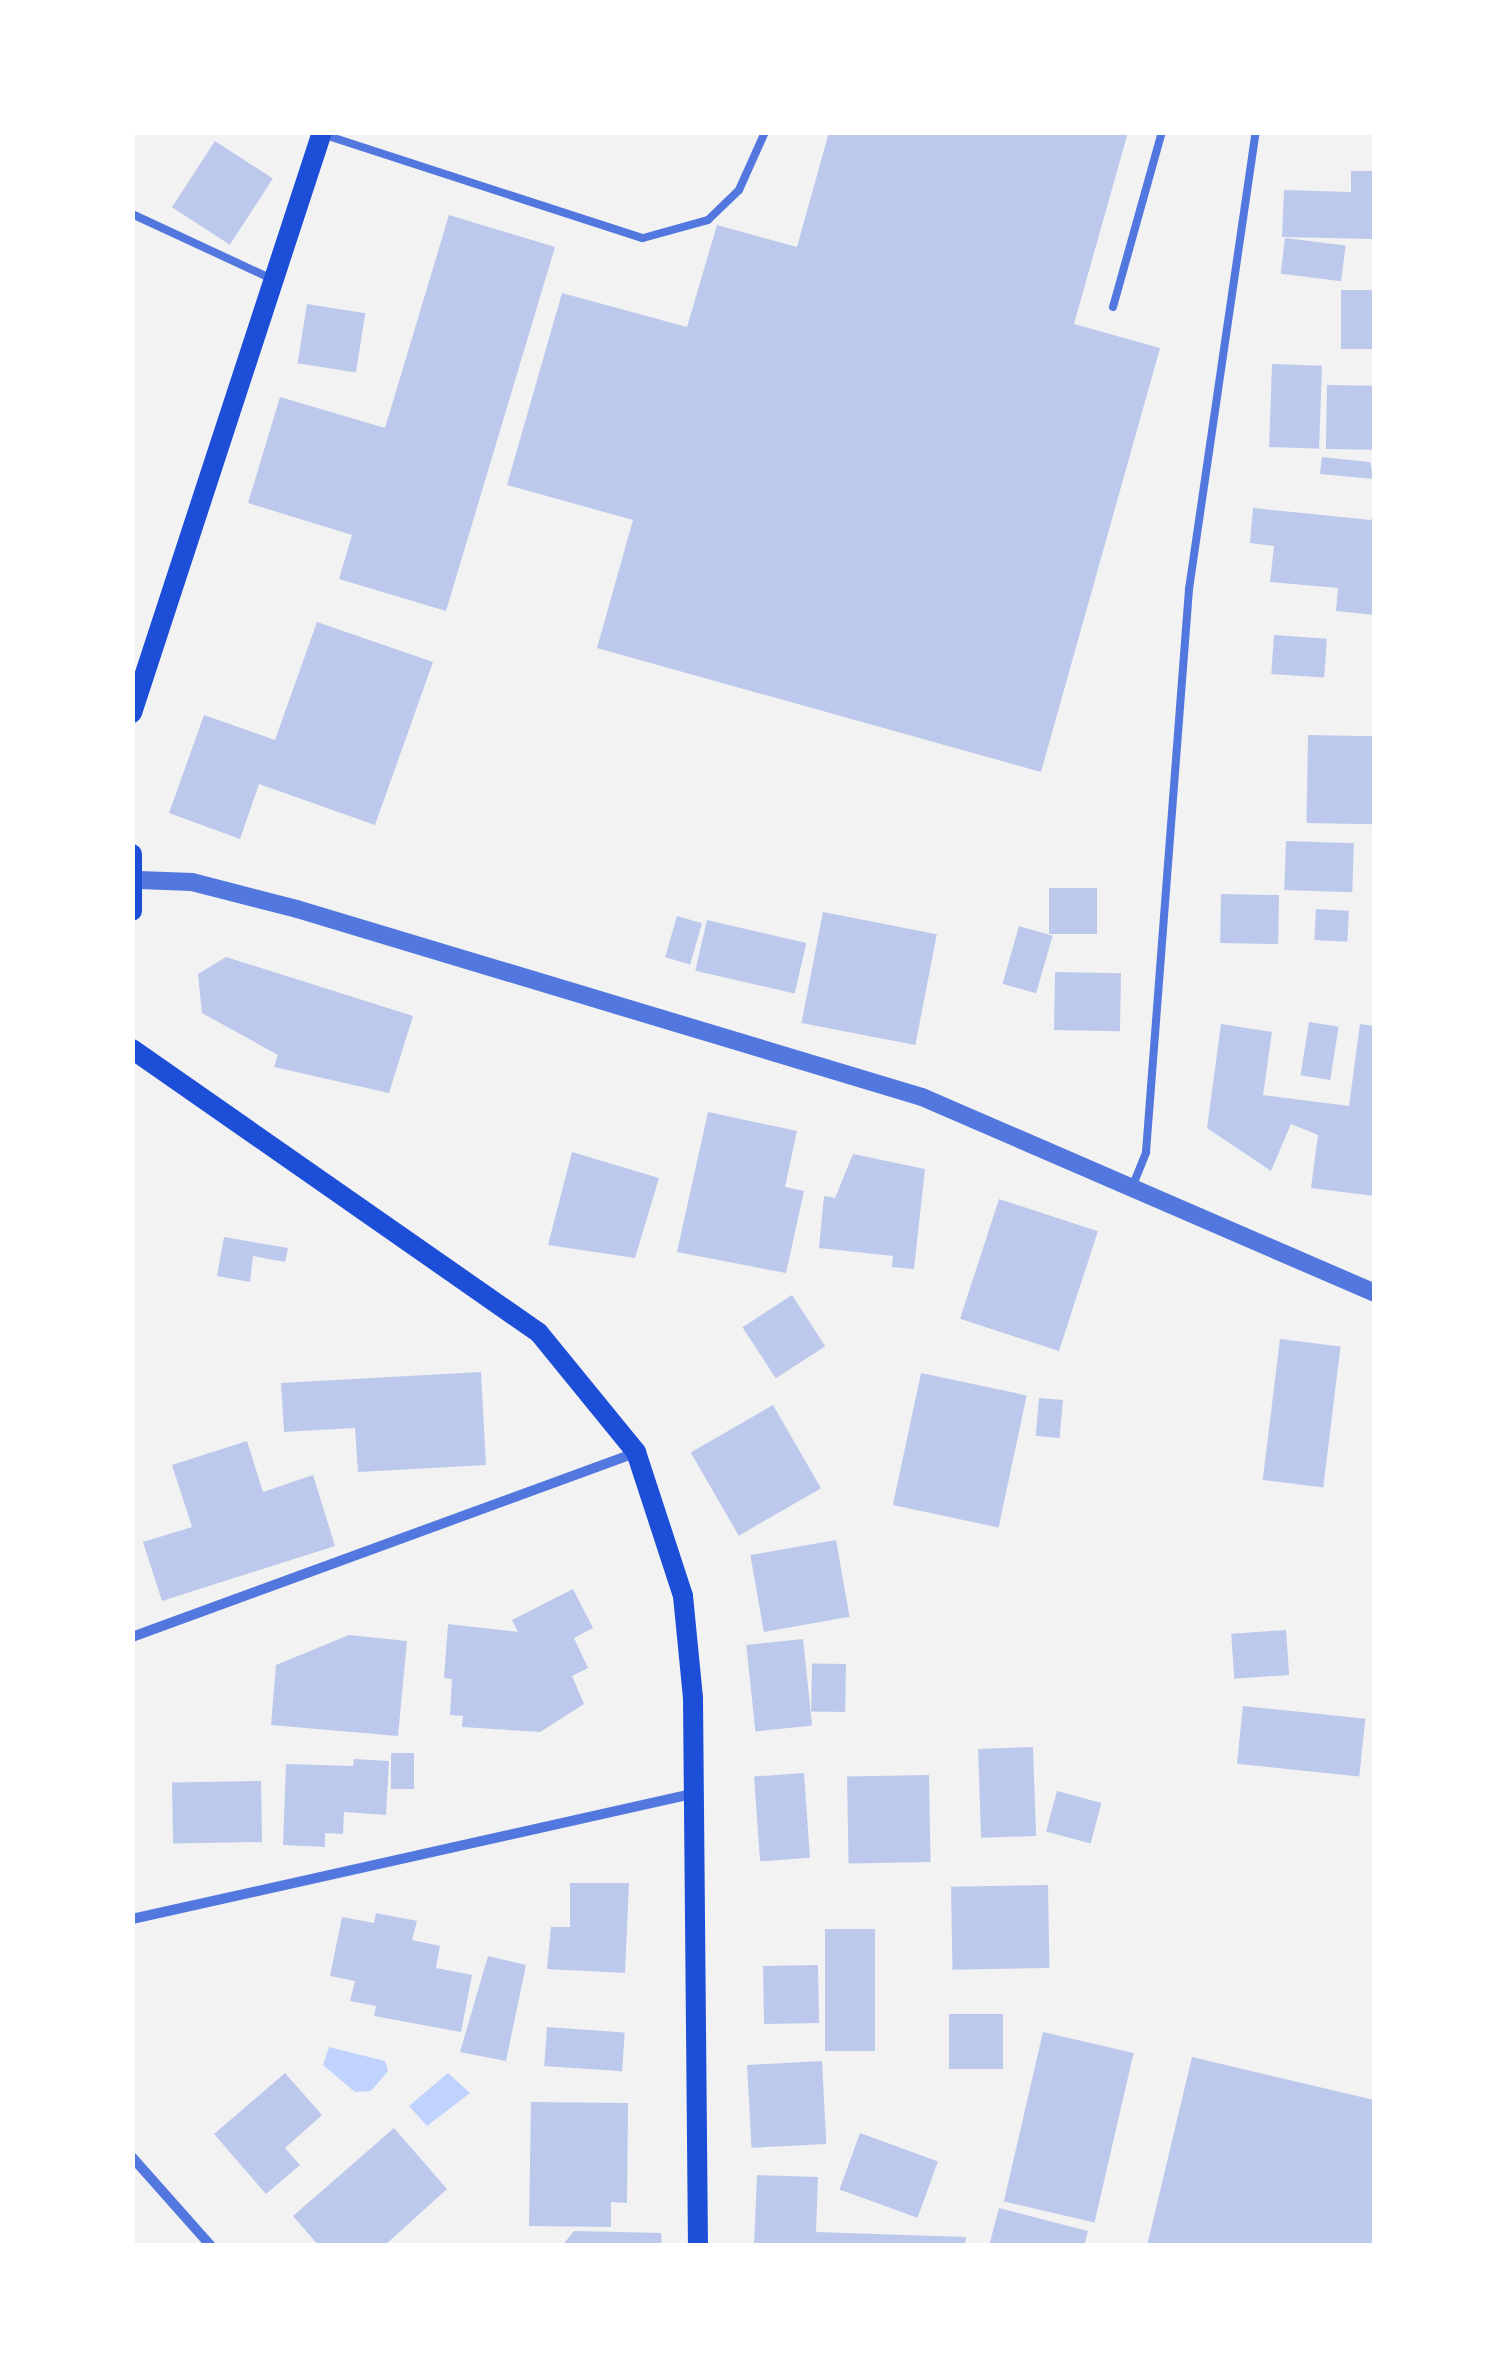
<!DOCTYPE html>
<style>
body{margin:0}
#map{position:relative;width:1507px;height:2378px;overflow:hidden;background:#f2f2f2;font-family:"Work Sans",sans-serif}
div>[style]{position:absolute}
.water>*{inset:0;background:#bfd3fe}
.building>*{inset:0;background:#bdc9ec;transform-origin:0 0}
.service>*{height:8px;margin:-4px;padding:0 4px;transform-origin:4px;border-radius:4px;background:#5277de}
.minor>*{height:10px;margin:-5px;padding:0 5px;transform-origin:5px;border-radius:5px;background:#5277de}
.tertiary>*{height:18px;margin:-9px;padding:0 9px;transform-origin:9px;border-radius:9px;background:#5277de}
.secondary>*{height:20px;margin:-10px;padding:0 10px;transform-origin:10px;border-radius:10px;background:#1d4ed8}
span{translate:-50% -50%;white-space:nowrap;text-align:center;line-height:1.15;-webkit-text-stroke:8px #fff;paint-order:stroke}
.frame{position:absolute;inset:0;border:135px solid #fff;pointer-events:none}
</style>
<div id="map">
<div class="water">
<div style="clip-path:polygon(329px 2047px,385px 2061px,388px 2071px,371px 2091px,355px 2092px,323px 2065px)"></div>
<div style="clip-path:polygon(448px 2073px,470px 2093px,427px 2126px,409px 2106px)"></div>
</div>
<div class="building">
<div style="clip-path:polygon(829px 132px,1128px 132px,1074px 324px,1160px 348px,1041px 772px,597px 648px,633px 520px,507px 485px,562px 293px,687px 327px,717px 225px,797px 247px)"></div>
<div style="left:215px;top:141px;width:69px;height:79px;rotate:33deg"></div>
<div style="clip-path:polygon(1351px 171px,1374px 171px,1374px 239px,1282px 237px,1284px 190px,1351px 192px)"></div>
<div style="clip-path:polygon(449px 215px,555px 247px,446px 611px,339px 579px,352px 535px,248px 503px,280px 397px,385px 428px)"></div>
<div style="left:1285px;top:238px;width:61px;height:36px;rotate:7deg"></div>
<div style="left:1341px;top:290px;width:33px;height:59px"></div>
<div style="left:307px;top:304px;width:59px;height:60px;rotate:9deg"></div>
<div style="left:1272px;top:364px;width:50px;height:83px;rotate:2deg"></div>
<div style="left:1327px;top:385px;width:47px;height:64px;rotate:1deg"></div>
<div style="clip-path:polygon(1322px 457px,1370px 462px,1374px 479px,1320px 474px)"></div>
<div style="clip-path:polygon(1253px 508px,1371px 520px,1374px 512px,1374px 615px,1336px 611px,1338px 588px,1270px 582px,1274px 546px,1250px 543px)"></div>
<div style="clip-path:polygon(317px 622px,433px 662px,375px 825px,259px 784px,240px 839px,169px 813px,204px 715px,275px 740px)"></div>
<div style="left:1274px;top:635px;width:53px;height:39px;rotate:4deg"></div>
<div style="left:1308px;top:735px;width:66px;height:88px;rotate:1deg"></div>
<div style="left:1286px;top:841px;width:68px;height:49px;rotate:2deg"></div>
<div style="left:1049px;top:888px;width:48px;height:46px"></div>
<div style="left:1279px;top:895px;width:49px;height:58px;rotate:91deg"></div>
<div style="left:1316px;top:909px;width:33px;height:31px;rotate:3deg"></div>
<div style="left:823px;top:912px;width:116px;height:113px;rotate:11deg"></div>
<div style="left:677px;top:916px;width:26px;height:43px;rotate:16deg"></div>
<div style="left:707px;top:920px;width:102px;height:52px;rotate:13deg"></div>
<div style="left:1019px;top:926px;width:35px;height:60px;rotate:16deg"></div>
<div style="clip-path:polygon(226px 957px,413px 1016px,389px 1093px,274px 1067px,278px 1055px,202px 1013px,198px 974px)"></div>
<div style="left:1055px;top:972px;width:66px;height:58px;rotate:1deg"></div>
<div style="left:1309px;top:1022px;width:30px;height:54px;rotate:9deg"></div>
<div style="clip-path:polygon(1221px 1024px,1272px 1032px,1263px 1095px,1349px 1106px,1360px 1024px,1374px 1026px,1374px 1196px,1311px 1188px,1318px 1135px,1291px 1124px,1271px 1171px,1207px 1128px)"></div>
<div style="clip-path:polygon(708px 1112px,797px 1131px,785px 1187px,804px 1191px,786px 1273px,677px 1252px)"></div>
<div style="clip-path:polygon(572px 1152px,659px 1178px,635px 1258px,548px 1245px)"></div>
<div style="clip-path:polygon(853px 1154px,925px 1169px,914px 1269px,892px 1267px,893px 1256px,819px 1248px,824px 1196px,835px 1198px)"></div>
<div style="left:999px;top:1199px;width:104px;height:126px;rotate:18deg"></div>
<div style="clip-path:polygon(224px 1237px,288px 1248px,285px 1262px,253px 1256px,250px 1282px,217px 1276px)"></div>
<div style="left:792px;top:1295px;width:61px;height:59px;rotate:57deg"></div>
<div style="left:1280px;top:1339px;width:61px;height:142px;rotate:7deg"></div>
<div style="clip-path:polygon(481px 1372px,486px 1465px,358px 1472px,355px 1428px,284px 1432px,281px 1383px)"></div>
<div style="left:921px;top:1373px;width:108px;height:135px;rotate:12deg"></div>
<div style="left:1039px;top:1398px;width:24px;height:38px;rotate:5deg"></div>
<div style="left:773px;top:1405px;width:96px;height:95px;rotate:60deg"></div>
<div style="clip-path:polygon(247px 1441px,263px 1492px,313px 1475px,335px 1546px,162px 1601px,143px 1542px,192px 1527px,172px 1465px)"></div>
<div style="left:836px;top:1540px;width:78px;height:87px;rotate:80deg"></div>
<div style="clip-path:polygon(573px 1589px,593px 1628px,574px 1638px,588px 1668px,572px 1676px,584px 1704px,540px 1732px,462px 1727px,463px 1716px,450px 1715px,452px 1679px,444px 1678px,448px 1624px,518px 1632px,512px 1620px)"></div>
<div style="left:1286px;top:1630px;width:45px;height:55px;rotate:86deg"></div>
<div style="clip-path:polygon(349px 1635px,407px 1641px,398px 1736px,271px 1725px,276px 1665px)"></div>
<div style="left:803px;top:1639px;width:87px;height:57px;rotate:84deg"></div>
<div style="left:846px;top:1664px;width:48px;height:34px;rotate:91deg"></div>
<div style="left:1243px;top:1706px;width:123px;height:58px;rotate:6deg"></div>
<div style="left:1033px;top:1747px;width:89px;height:55px;rotate:88deg"></div>
<div style="left:391px;top:1753px;width:23px;height:36px"></div>
<div style="clip-path:polygon(354px 1759px,389px 1761px,386px 1815px,344px 1812px,343px 1834px,325px 1833px,325px 1847px,283px 1845px,286px 1764px,353px 1766px)"></div>
<div style="left:804px;top:1773px;width:85px;height:50px;rotate:86deg"></div>
<div style="left:929px;top:1775px;width:87px;height:82px;rotate:89deg"></div>
<div style="left:261px;top:1781px;width:61px;height:89px;rotate:89deg"></div>
<div style="left:1057px;top:1791px;width:46px;height:42px;rotate:15deg"></div>
<div style="clip-path:polygon(570px 1883px,629px 1883px,625px 1973px,547px 1969px,551px 1927px,570px 1927px)"></div>
<div style="left:1048px;top:1885px;width:83px;height:97px;rotate:89deg"></div>
<div style="clip-path:polygon(376px 1913px,417px 1921px,412px 1940px,440px 1946px,436px 1968px,472px 1975px,461px 2032px,374px 2016px,376px 2006px,350px 2001px,355px 1981px,330px 1976px,342px 1917px,374px 1923px)"></div>
<div style="left:825px;top:1929px;width:50px;height:122px"></div>
<div style="clip-path:polygon(488px 1956px,526px 1965px,506px 2061px,460px 2052px)"></div>
<div style="left:818px;top:1965px;width:58px;height:55px;rotate:89deg"></div>
<div style="left:949px;top:2014px;width:54px;height:55px"></div>
<div style="left:547px;top:2027px;width:78px;height:39px;rotate:4deg"></div>
<div style="left:1043px;top:2032px;width:93px;height:174px;rotate:13deg"></div>
<div style="clip-path:polygon(1192px 2057px,1374px 2100px,1374px 2246px,1147px 2246px)"></div>
<div style="left:822px;top:2061px;width:83px;height:75px;rotate:87deg"></div>
<div style="clip-path:polygon(285px 2073px,322px 2115px,285px 2148px,300px 2165px,266px 2194px,214px 2134px)"></div>
<div style="clip-path:polygon(531px 2102px,628px 2103px,627px 2203px,611px 2202px,611px 2227px,529px 2226px)"></div>
<div style="clip-path:polygon(394px 2128px,447px 2189px,384px 2246px,319px 2246px,293px 2216px)"></div>
<div style="left:860px;top:2133px;width:83px;height:60px;rotate:20deg"></div>
<div style="clip-path:polygon(757px 2175px,818px 2177px,816px 2232px,966px 2237px,965px 2246px,754px 2246px)"></div>
<div style="clip-path:polygon(999px 2208px,1088px 2231px,1084px 2246px,989px 2246px)"></div>
<div style="clip-path:polygon(574px 2231px,661px 2233px,662px 2246px,562px 2246px)"></div>
</div>
<div class="service">
<div style="left:322px;top:134px;width:337px;rotate:18deg"></div>
<div style="left:643px;top:238px;width:67px;rotate:-15.5deg"></div>
<div style="left:708px;top:220px;width:43px;rotate:-44.1deg"></div>
<div style="left:739px;top:190px;width:64px;rotate:-65.9deg"></div>
<div style="left:132px;top:214px;width:152px;rotate:24.9deg"></div>
<div style="left:1113px;top:307px;width:182px;rotate:-74.4deg"></div>
<div style="left:1133px;top:1185px;width:35px;rotate:-68deg"></div>
<div style="left:1146px;top:1152px;width:565px;rotate:-85.63deg"></div>
<div style="left:1189px;top:589px;width:462px;rotate:-81.7deg"></div>
</div>
<div class="minor">
<div style="left:132px;top:1637px;width:536px;rotate:-20.09deg"></div>
<div style="left:132px;top:1919px;width:574px;rotate:-12.58deg"></div>
<div style="left:132px;top:2157px;width:119px;rotate:48.4deg"></div>
</div>
<div class="tertiary">
<div style="left:139px;top:880px;width:53px;rotate:2.2deg"></div>
<div style="left:192px;top:882px;width:108px;rotate:14.4deg"></div>
<div style="left:297px;top:909px;width:653px;rotate:16.74deg"></div>
<div style="left:922px;top:1097px;width:493px;rotate:23.4deg"></div>
</div>
<div class="secondary">
<div style="left:132px;top:713px;width:611px;rotate:-71.89deg"></div>
<div style="left:132px;top:854px;width:57px;rotate:90deg"></div>
<div style="left:132px;top:1049px;width:496px;rotate:34.9deg"></div>
<div style="left:539px;top:1333px;width:154px;rotate:50.8deg"></div>
<div style="left:636px;top:1452px;width:151px;rotate:71.9deg"></div>
<div style="left:683px;top:1596px;width:102px;rotate:84.4deg"></div>
<div style="left:693px;top:1698px;width:548px;rotate:89.48deg"></div>
</div>
<div class="frame"></div>
</div>
